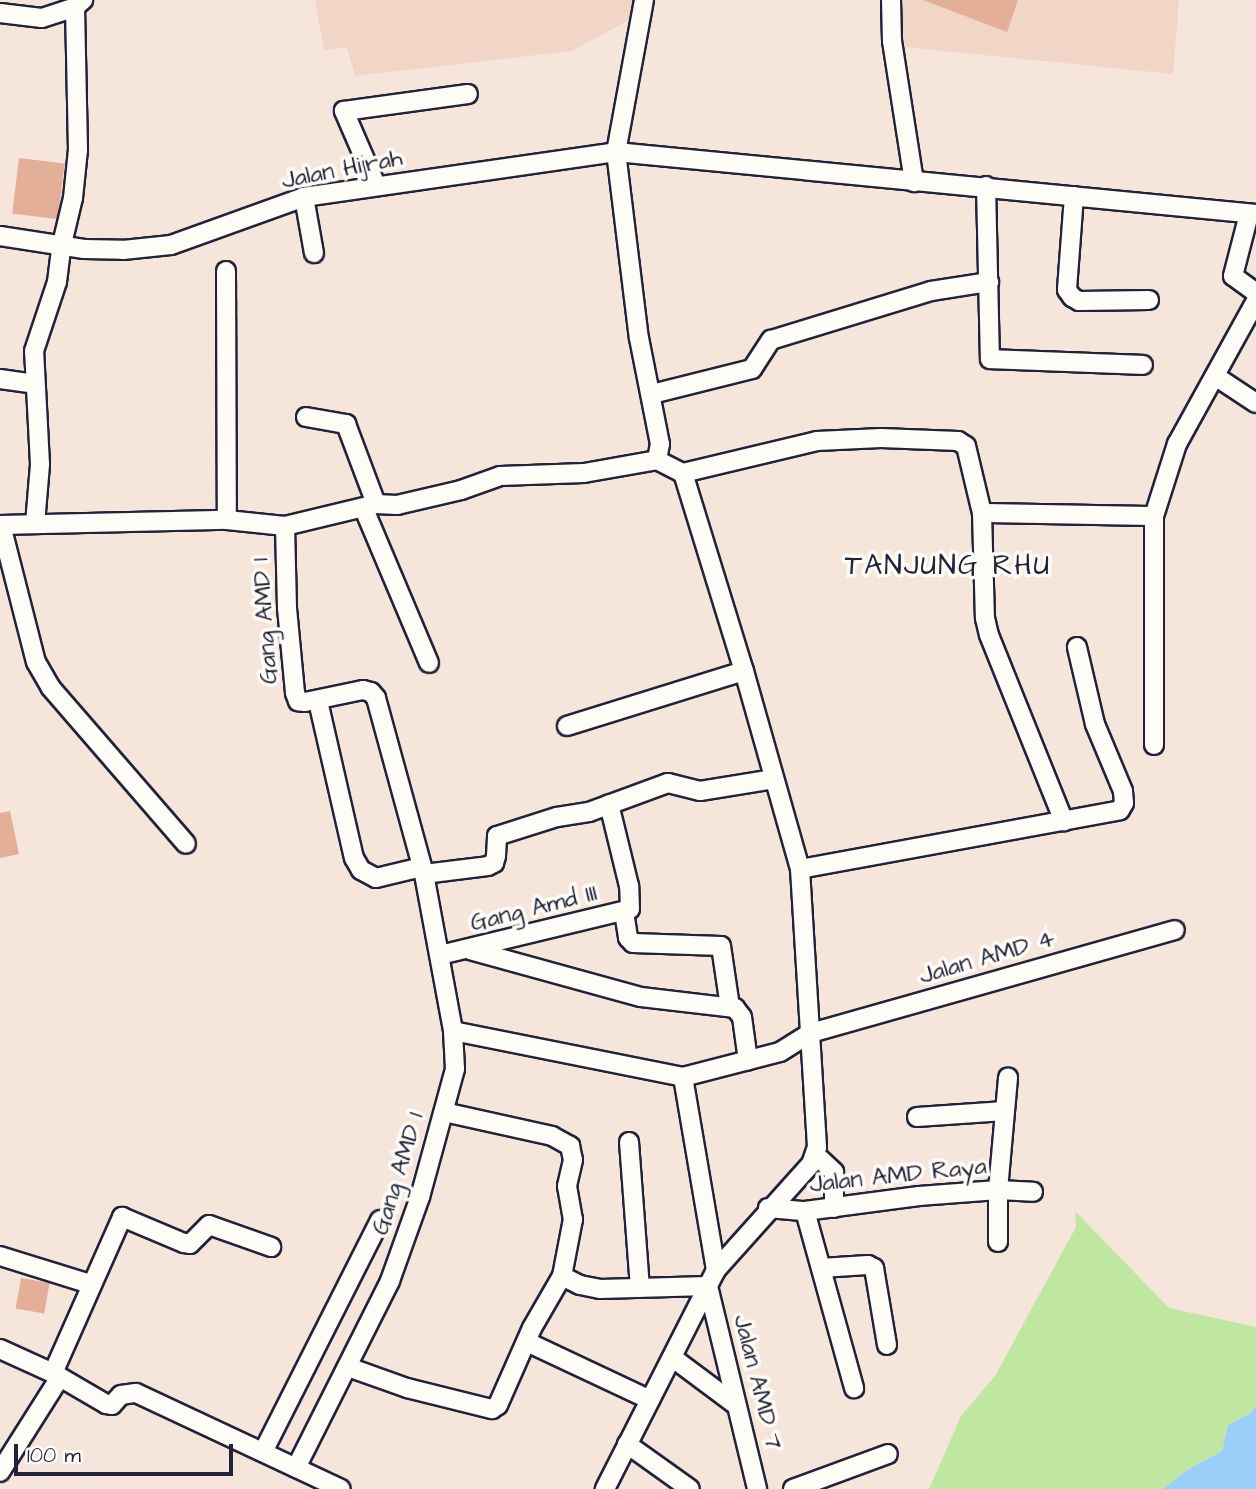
<!DOCTYPE html>
<style>
body{margin:0}
#map{position:relative;width:1256px;height:1489px;overflow:hidden;background:#f6e5da;font-family:"Architects Daughter",sans-serif}
div>[style]{position:absolute}
.built>*{inset:0;background:#f1d5c6}
.green>*{inset:0;background:#c0e7a2}
.water>*{inset:0;background:#9bcff9}
.building>*{inset:0;background:#e4af98;transform-origin:0 0}
.roads{filter:drop-shadow(2px 0 #22223b) drop-shadow(-2px 0 #22223b) drop-shadow(0 2px #22223b) drop-shadow(0 -2px #22223b)}
.minor>*{height:18px;margin:-9px;padding:0 9px;transform-origin:9px;border-radius:9px;background:#fdfcf7}
span{translate:-50% -50%;white-space:nowrap;text-align:center;line-height:1.15;-webkit-text-stroke:7px #fdfcf7;paint-order:stroke}
.street-label{font-size:24px;color:#22223b}
.quarter-label{font-size:28px;color:#22223b;letter-spacing:2px}
.scale{position:absolute;left:14px;top:1444px;width:219px;height:32px;box-sizing:border-box;border:4px solid #22223b;border-top:0;padding-left:9px;font-size:21px;line-height:24px;white-space:nowrap;color:#22223b;-webkit-text-stroke:5px #fdfcf7;paint-order:stroke}
</style>
<div id="map">
<div class="built">
<div style="clip-path:polygon(315px 0,640px 0,636px 16px,572px 51px,355px 76px,347px 47px,324px 50px)"></div>
<div style="clip-path:polygon(895px 0,1179px 0,1173px 74px,894px 46px)"></div>
</div>
<div class="green">
<div style="clip-path:polygon(1075px 1211px,1169px 1308px,1256px 1327px,1256px 1405px,1251px 1413px,1228px 1425px,1222px 1451px,1187px 1470px,1163px 1489px,929px 1489px,961px 1416px,995px 1376px,1076px 1227px)"></div>
</div>
<div class="water">
<div style="clip-path:polygon(1256px 1405px,1256px 1489px,1163px 1489px,1187px 1470px,1222px 1451px,1228px 1425px,1251px 1413px)"></div>
</div>
<div class="building">
<div style="clip-path:polygon(923px 0,1018px 0,1007px 32px)"></div>
<div style="left:19px;top:158px;width:46px;height:56px;rotate:7deg"></div>
<div style="clip-path:polygon(10px 811px,19px 854px,0 858px,0 813px)"></div>
<div style="left:21px;top:1278px;width:29px;height:31px;rotate:10deg"></div>
</div>
<div class="roads">
<div class="minor">
<div style="left:644px;top:0;width:155px;rotate:100.4deg"></div>
<div style="left:616px;top:152px;width:187px;rotate:83deg"></div>
<div style="left:639px;top:338px;width:108px;rotate:78.8deg"></div>
<div style="left:660px;top:444px;width:16px;rotate:101deg"></div>
<div style="left:891px;top:0;width:41px;rotate:88.6deg"></div>
<div style="left:892px;top:41px;width:143px;rotate:81.1deg"></div>
<div style="left:0;top:13px;width:42px;rotate:6.8deg"></div>
<div style="left:42px;top:18px;width:35px;rotate:-18deg"></div>
<div style="left:75px;top:7px;width:11px;rotate:-41deg"></div>
<div style="left:376px;top:185px;width:81px;rotate:-113.4deg"></div>
<div style="left:344px;top:111px;width:125px;rotate:-7.8deg"></div>
<div style="left:986px;top:186px;width:173px;rotate:88.7deg"></div>
<div style="left:990px;top:359px;width:153px;rotate:2.2deg"></div>
<div style="left:1074px;top:196px;width:94px;rotate:94.3deg"></div>
<div style="left:1067px;top:290px;width:9px;rotate:54deg"></div>
<div style="left:1072px;top:297px;width:8px;rotate:30deg"></div>
<div style="left:1079px;top:301px;width:70px;rotate:-0.8deg"></div>
<div style="left:304px;top:197px;width:57px;rotate:79.9deg"></div>
<div style="left:1249px;top:214px;width:64px;rotate:104.5deg"></div>
<div style="left:1233px;top:276px;width:29px;rotate:36deg"></div>
<div style="left:0;top:236px;width:85px;rotate:8.8deg"></div>
<div style="left:84px;top:249px;width:39px;rotate:1deg"></div>
<div style="left:123px;top:250px;width:48px;rotate:-5.9deg"></div>
<div style="left:171px;top:245px;width:141px;rotate:-19.8deg"></div>
<div style="left:304px;top:197px;width:315px;rotate:-8.2deg"></div>
<div style="left:616px;top:152px;width:643px;rotate:5.53deg"></div>
<div style="left:226px;top:271px;width:249px;rotate:89.8deg"></div>
<div style="left:1215px;top:376px;width:49px;rotate:33.4deg"></div>
<div style="left:0;top:379px;width:35px;rotate:8deg"></div>
<div style="left:652px;top:394px;width:103px;rotate:-14deg"></div>
<div style="left:752px;top:369px;width:35px;rotate:-57deg"></div>
<div style="left:771px;top:340px;width:167px;rotate:-17deg"></div>
<div style="left:931px;top:291px;width:59px;rotate:-8.8deg"></div>
<div style="left:306px;top:417px;width:41px;rotate:9.9deg"></div>
<div style="left:346px;top:424px;width:85px;rotate:69.4deg"></div>
<div style="left:683px;top:473px;width:138px;rotate:-13.4deg"></div>
<div style="left:817px;top:441px;width:64px;rotate:-2.7deg"></div>
<div style="left:881px;top:438px;width:77px;rotate:2.2deg"></div>
<div style="left:958px;top:441px;width:9px;rotate:32deg"></div>
<div style="left:966px;top:446px;width:69px;rotate:76.6deg"></div>
<div style="left:982px;top:513px;width:172px;rotate:1deg"></div>
<div style="left:364px;top:509px;width:167px;rotate:67.1deg"></div>
<div style="left:982px;top:513px;width:105px;rotate:88.4deg"></div>
<div style="left:985px;top:618px;width:17px;rotate:77deg"></div>
<div style="left:989px;top:635px;width:201px;rotate:68.1deg"></div>
<div style="left:35px;top:524px;width:60px;rotate:-85.2deg"></div>
<div style="left:40px;top:464px;width:113px;rotate:-93deg"></div>
<div style="left:34px;top:351px;width:73px;rotate:-71.6deg"></div>
<div style="left:57px;top:282px;width:38px;rotate:-83deg"></div>
<div style="left:62px;top:244px;width:47px;rotate:-76.6deg"></div>
<div style="left:73px;top:198px;width:48px;rotate:-84.1deg"></div>
<div style="left:78px;top:150px;width:143px;rotate:-91.2deg"></div>
<div style="left:0;top:525px;width:227px;rotate:-1.3deg"></div>
<div style="left:227px;top:520px;width:58px;rotate:5.9deg"></div>
<div style="left:285px;top:526px;width:94px;rotate:-13.6deg"></div>
<div style="left:376px;top:504px;width:21px;rotate:3deg"></div>
<div style="left:397px;top:505px;width:66px;rotate:-13.2deg"></div>
<div style="left:461px;top:490px;width:41px;rotate:-19.7deg"></div>
<div style="left:500px;top:476px;width:84px;rotate:-2deg"></div>
<div style="left:584px;top:473px;width:74px;rotate:-10.1deg"></div>
<div style="left:657px;top:460px;width:29px;rotate:27deg"></div>
<div style="left:683px;top:473px;width:207px;rotate:72.9deg"></div>
<div style="left:744px;top:671px;width:206px;rotate:74.2deg"></div>
<div style="left:800px;top:869px;width:279px;rotate:86.5deg"></div>
<div style="left:817px;top:1147px;width:18px;rotate:109deg"></div>
<div style="left:811px;top:1164px;width:142px;rotate:131.9deg"></div>
<div style="left:716px;top:1270px;width:246px;rotate:116.9deg"></div>
<div style="left:1px;top:525px;width:141px;rotate:75.7deg"></div>
<div style="left:36px;top:662px;width:30px;rotate:60deg"></div>
<div style="left:51px;top:688px;width:206px;rotate:49.1deg"></div>
<div style="left:285px;top:526px;width:82px;rotate:88.6deg"></div>
<div style="left:287px;top:608px;width:85px;rotate:84.6deg"></div>
<div style="left:295px;top:693px;width:9px;rotate:69deg"></div>
<div style="left:298px;top:701px;width:7px;rotate:8deg"></div>
<div style="left:305px;top:702px;width:59px;rotate:-11.7deg"></div>
<div style="left:363px;top:690px;width:8px;rotate:14deg"></div>
<div style="left:371px;top:692px;width:8px;rotate:50deg"></div>
<div style="left:376px;top:698px;width:182px;rotate:74.7deg"></div>
<div style="left:424px;top:874px;width:160px;rotate:79.5deg"></div>
<div style="left:453px;top:1031px;width:38px;rotate:87deg"></div>
<div style="left:455px;top:1069px;width:133px;rotate:105.3deg"></div>
<div style="left:420px;top:1197px;width:89px;rotate:109.7deg"></div>
<div style="left:390px;top:1281px;width:209px;rotate:116.7deg"></div>
<div style="left:318px;top:701px;width:161px;rotate:77.1deg"></div>
<div style="left:354px;top:858px;width:14px;rotate:60deg"></div>
<div style="left:361px;top:870px;width:17px;rotate:28deg"></div>
<div style="left:376px;top:878px;width:47px;rotate:-13.4deg"></div>
<div style="left:567px;top:726px;width:185px;rotate:-17.3deg"></div>
<div style="left:1154px;top:745px;width:229px;rotate:-90deg"></div>
<div style="left:1154px;top:516px;width:76px;rotate:-72.3deg"></div>
<div style="left:1177px;top:444px;width:163px;rotate:-61.1deg"></div>
<div style="left:800px;top:869px;width:325px;rotate:-10.4deg"></div>
<div style="left:1120px;top:810px;width:8px;rotate:-60deg"></div>
<div style="left:1124px;top:803px;width:12px;rotate:-95deg"></div>
<div style="left:1123px;top:791px;width:73px;rotate:-112.7deg"></div>
<div style="left:1095px;top:724px;width:79px;rotate:-103.2deg"></div>
<div style="left:424px;top:874px;width:64px;rotate:-7.1deg"></div>
<div style="left:488px;top:866px;width:7px;rotate:-27deg"></div>
<div style="left:494px;top:863px;width:7px;rotate:-74deg"></div>
<div style="left:496px;top:856px;width:20px;rotate:-87deg"></div>
<div style="left:497px;top:836px;width:63px;rotate:-17.6deg"></div>
<div style="left:557px;top:817px;width:32px;rotate:-9deg"></div>
<div style="left:589px;top:812px;width:84px;rotate:-20.2deg"></div>
<div style="left:668px;top:783px;width:33px;rotate:14deg"></div>
<div style="left:700px;top:791px;width:75px;rotate:-9.2deg"></div>
<div style="left:624px;top:912px;width:26px;rotate:81deg"></div>
<div style="left:628px;top:938px;width:7px;rotate:45deg"></div>
<div style="left:633px;top:943px;width:88px;rotate:2deg"></div>
<div style="left:721px;top:946px;width:62px;rotate:81.6deg"></div>
<div style="left:470px;top:950px;width:177px;rotate:15.4deg"></div>
<div style="left:641px;top:997px;width:95px;rotate:6.7deg"></div>
<div style="left:735px;top:1008px;width:11px;rotate:52deg"></div>
<div style="left:742px;top:1017px;width:44px;rotate:82.2deg"></div>
<div style="left:440px;top:955px;width:195px;rotate:-13.6deg"></div>
<div style="left:630px;top:909px;width:23px;rotate:-92deg"></div>
<div style="left:629px;top:886px;width:84px;rotate:-103.7deg"></div>
<div style="left:453px;top:1031px;width:235px;rotate:11.3deg"></div>
<div style="left:683px;top:1077px;width:100px;rotate:-14.5deg"></div>
<div style="left:780px;top:1052px;width:36px;rotate:-32deg"></div>
<div style="left:811px;top:1033px;width:378px;rotate:-15.8deg"></div>
<div style="left:683px;top:1077px;width:196px;rotate:80.3deg"></div>
<div style="left:444px;top:1112px;width:111px;rotate:12.5deg"></div>
<div style="left:552px;top:1136px;width:21px;rotate:29deg"></div>
<div style="left:570px;top:1146px;width:14px;rotate:78deg"></div>
<div style="left:573px;top:1160px;width:27px;rotate:103deg"></div>
<div style="left:567px;top:1186px;width:34px;rotate:80deg"></div>
<div style="left:573px;top:1219px;width:58px;rotate:100.9deg"></div>
<div style="left:917px;top:1117px;width:88px;rotate:-3.9deg"></div>
<div style="left:629px;top:1142px;width:146px;rotate:85.7deg"></div>
<div style="left:816px;top:1155px;width:25px;rotate:43deg"></div>
<div style="left:834px;top:1172px;width:36px;rotate:90deg"></div>
<div style="left:768px;top:1208px;width:37px;rotate:5deg"></div>
<div style="left:805px;top:1211px;width:115px;rotate:-7.5deg"></div>
<div style="left:919px;top:1196px;width:79px;rotate:-4.3deg"></div>
<div style="left:998px;top:1190px;width:35px;rotate:3deg"></div>
<div style="left:805px;top:1211px;width:184px;rotate:74.5deg"></div>
<div style="left:998px;top:1242px;width:52px;rotate:-90deg"></div>
<div style="left:998px;top:1190px;width:113px;rotate:-84.9deg"></div>
<div style="left:0;top:1256px;width:94px;rotate:17.3deg"></div>
<div style="left:821px;top:1268px;width:47px;rotate:-3.7deg"></div>
<div style="left:868px;top:1265px;width:7px;rotate:27deg"></div>
<div style="left:874px;top:1268px;width:78px;rotate:80.4deg"></div>
<div style="left:527px;top:1342px;width:136px;rotate:25.2deg"></div>
<div style="left:0;top:1349px;width:58px;rotate:24.4deg"></div>
<div style="left:53px;top:1373px;width:61px;rotate:30.3deg"></div>
<div style="left:106px;top:1404px;width:6px;rotate:9deg"></div>
<div style="left:112px;top:1405px;width:13px;rotate:-48deg"></div>
<div style="left:121px;top:1395px;width:15px;rotate:-8deg"></div>
<div style="left:136px;top:1393px;width:226px;rotate:25.1deg"></div>
<div style="left:673px;top:1358px;width:79px;rotate:36.7deg"></div>
<div style="left:348px;top:1367px;width:63px;rotate:19.6deg"></div>
<div style="left:407px;top:1388px;width:88px;rotate:13.9deg"></div>
<div style="left:492px;top:1409px;width:7px;rotate:-34deg"></div>
<div style="left:498px;top:1405px;width:84px;rotate:-66.2deg"></div>
<div style="left:532px;top:1328px;width:60px;rotate:-60deg"></div>
<div style="left:562px;top:1276px;width:20px;rotate:27deg"></div>
<div style="left:580px;top:1285px;width:20px;rotate:11deg"></div>
<div style="left:600px;top:1289px;width:108px;rotate:-1.6deg"></div>
<div style="left:708px;top:1286px;width:209px;rotate:76.4deg"></div>
<div style="left:53px;top:1373px;width:171px;rotate:-66.1deg"></div>
<div style="left:122px;top:1217px;width:67px;rotate:22.8deg"></div>
<div style="left:184px;top:1243px;width:6px;rotate:9deg"></div>
<div style="left:190px;top:1244px;width:27px;rotate:-45deg"></div>
<div style="left:209px;top:1225px;width:66px;rotate:19.5deg"></div>
<div style="left:627px;top:1444px;width:77px;rotate:35.5deg"></div>
<div style="left:263px;top:1452px;width:260px;rotate:-63.2deg"></div>
<div style="left:0;top:1472px;width:112px;rotate:-57.7deg"></div>
<div style="left:793px;top:1489px;width:101px;rotate:-20.2deg"></div>
</div>
</div>
<div class="street-label">
<span style="left:342px;top:170px;rotate:-11deg">Jalan Hijrah</span>
<span style="left:266px;top:621px;rotate:-94deg">Gang AMD 1</span>
<span style="left:534px;top:909px;rotate:-14deg">Gang Amd III</span>
<span style="left:987px;top:958px;rotate:-16deg">Jalan AMD 4</span>
<span style="left:399px;top:1174px;rotate:-73deg">Gang AMD 1</span>
<span style="left:898px;top:1176px;rotate:-6deg">Jalan AMD Raya</span>
<span style="left:757px;top:1382px;rotate:76deg">Jalan AMD 7</span>
</div>
<div class="quarter-label">
<span style="left:948px;top:566px">TANJUNG RHU</span>
</div>
<div class="scale">100 m</div>
</div>
